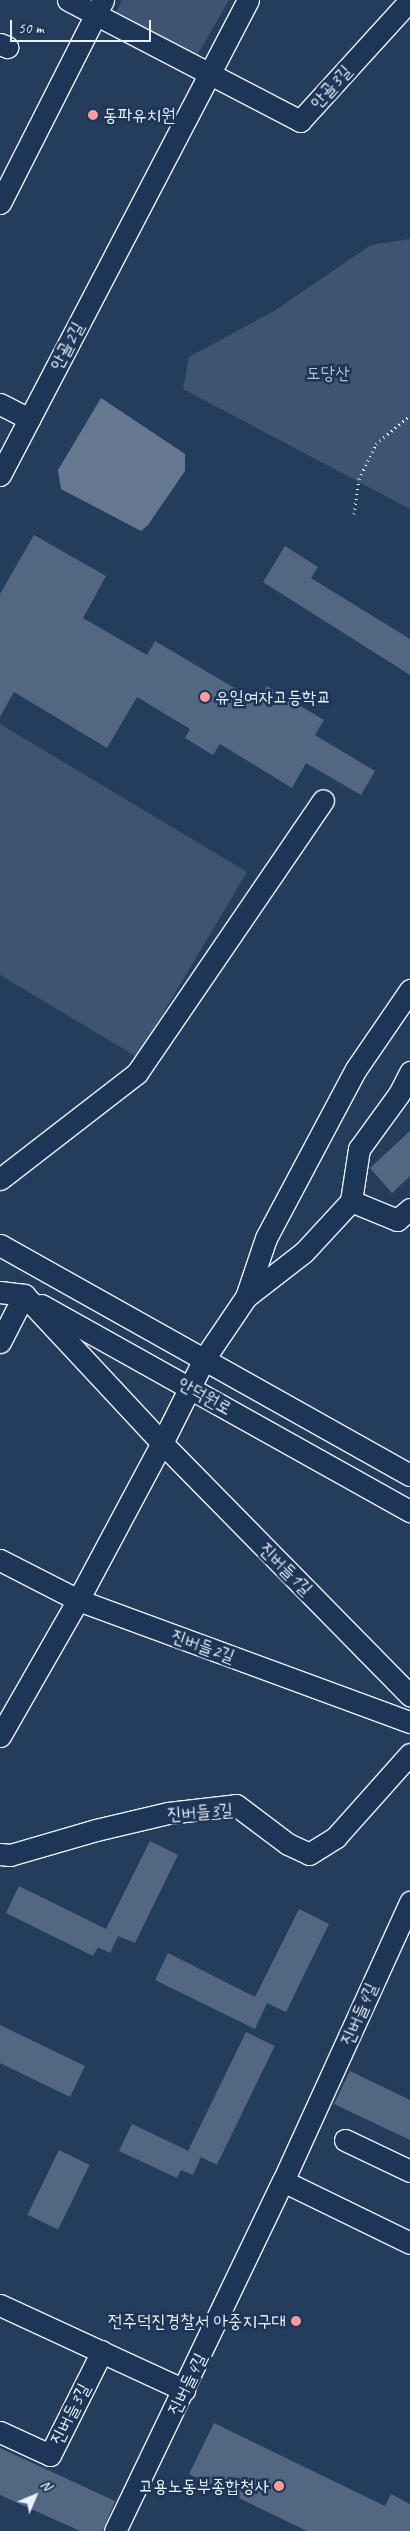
<!DOCTYPE html>
<meta charset="utf-8">
<style>
body{margin:0}
#map{position:relative;width:410px;height:2531px;overflow:hidden;background:#253d5d;font-family:Caveat,"Poor Story",sans-serif}
div>[style]{position:absolute}
.green>*{inset:0;background:#3e5472}
.water>*{inset:0;background:#657890}
.building>*{inset:0;background:#536782;transform-origin:0 0}
.path>*{height:3px;margin-top:-1.5px;transform-origin:0;background:repeating-linear-gradient(90deg,#e8f1f8 0 1px,transparent 0 5px)}
.roads{filter:drop-shadow(1px 0 #e8f1f8) drop-shadow(-1px 0 #e8f1f8) drop-shadow(0 1px #e8f1f8) drop-shadow(0 -1px #e8f1f8)}
.minor>*{height:21px;margin:-10.5px;padding:0 10.5px;transform-origin:10.5px;border-radius:10.5px;background:#1d3557}
.dots>*{width:14px;height:14px;translate:-50% -50%;box-sizing:border-box;border:2px solid #1d3557;border-radius:50%}
span{translate:-50% -50%;white-space:nowrap;text-align:center;line-height:1.15;-webkit-text-stroke:5px #1d3557;paint-order:stroke}
.street-label{font-size:18px;color:#e8f1f8}
.poi-label{font-size:18px;color:#e8f1f8}
.left{translate:0 -50%;text-align:left}
.right{translate:-100% -50%;text-align:right}
.park-label{font-size:18px;color:#b5c2d0}
.north{position:absolute;left:10px;top:2471px;width:50px;height:50px;-webkit-text-stroke:4px #1d3557;paint-order:stroke;rotate:45deg;font-size:14px;font-weight:700;line-height:20px;text-align:center;color:#e8f1f8}
.north::after{content:'';display:block;margin:auto;width:18px;height:22px;background:#e8f1f8;clip-path:polygon(50% 0,100% 100%,50% 72%,0 100%)}
.scale{position:absolute;left:10px;top:20px;width:141px;height:22px;box-sizing:border-box;border:2px solid #e8f1f8;border-top:0;padding-left:6px;font-size:15px;line-height:18px;white-space:nowrap;color:#e8f1f8;-webkit-text-stroke:4px #1d3557;paint-order:stroke}
</style>
<div id="map">
<div class="green">
<div style="clip-path:polygon(122px 0,229px 0,194px 61px,115px 14px)"></div>
<div style="clip-path:polygon(410px 239px,410px 509px,183px 389px,189px 357px,274px 311px,371px 245px)"></div>
<div style="clip-path:polygon(0 724px,247px 872px,137px 1057px,0 975px)"></div>
</div>
<div class="water">
<div style="clip-path:polygon(101px 398px,185px 454px,185px 471px,148px 525px,141px 531px,61px 489px,58px 470px)"></div>
</div>
<div class="building">
<div style="clip-path:polygon(34px 535px,106px 576px,83px 618px,147px 655px,155px 641px,258px 702px,267px 686px,324px 720px,315px 735px,375px 771px,361px 795px,306px 763px,292px 788px,220px 744px,213px 755px,185px 738px,190px 729px,137px 697px,107px 748px,14px 692px,0 717px,0 594px)"></div>
<div style="clip-path:polygon(285px 546px,318px 567px,311px 578px,410px 639px,410px 675px,263px 582px)"></div>
<div style="clip-path:polygon(410px 1131px,410px 1176px,392px 1193px,370px 1168px)"></div>
<div style="clip-path:polygon(150px 1841px,178px 1855px,135px 1943px,118px 1936px,110px 1953px,98px 1947px,93px 1956px,6px 1913px,19px 1886px,106px 1929px)"></div>
<div style="clip-path:polygon(299px 1909px,329px 1924px,286px 2012px,267px 2003px,255px 2029px,155px 1980px,168px 1953px,255px 1997px)"></div>
<div style="clip-path:polygon(0 2025px,85px 2066px,70px 2097px,0 2063px)"></div>
<div style="left:246px;top:2032px;width:32px;height:132px;rotate:26deg"></div>
<div style="clip-path:polygon(350px 2071px,410px 2100px,410px 2140px,334px 2104px)"></div>
<div style="clip-path:polygon(132px 2124px,201px 2157px,193px 2175px,181px 2170px,177px 2178px,119px 2151px)"></div>
<div style="left:59px;top:2150px;width:34px;height:72px;rotate:26deg"></div>
<div style="clip-path:polygon(214px 2423px,385px 2506px,391px 2494px,410px 2504px,410px 2531px,307px 2531px,189px 2474px)"></div>
<div style="clip-path:polygon(0 2448px,115px 2501px,103px 2531px,80px 2531px,0 2495px)"></div>
</div>
<div class="path">
<div style="left:354px;top:514px;width:35px;rotate:-82deg"></div>
<div style="left:359px;top:479px;width:39px;rotate:-64deg"></div>
<div style="left:376px;top:444px;width:45px;rotate:-40.5deg"></div>
</div>
<div class="roads">
<div class="minor">
<div style="left:68px;top:0;width:262px;rotate:27.5deg"></div>
<div style="left:300px;top:121px;width:164px;rotate:-47.7deg"></div>
<div style="left:0;top:44px;width:8px;rotate:23deg"></div>
<div style="left:0;top:203px;width:228px;rotate:-63.1deg"></div>
<div style="left:0;top:404px;width:33px;rotate:27deg"></div>
<div style="left:0;top:475px;width:536px;rotate:-62.43deg"></div>
<div style="left:0;top:1179px;width:173px;rotate:-37.7deg"></div>
<div style="left:137px;top:1073px;width:330px;rotate:-55.7deg"></div>
<div style="left:351px;top:1201px;width:53px;rotate:-81.3deg"></div>
<div style="left:359px;top:1149px;width:68px;rotate:-54deg"></div>
<div style="left:399px;top:1094px;width:25px;rotate:-63deg"></div>
<div style="left:0;top:1245px;width:470px;rotate:29.3deg"></div>
<div style="left:0;top:1292px;width:24px;rotate:7deg"></div>
<div style="left:24px;top:1295px;width:202px;rotate:47deg"></div>
<div style="left:162px;top:1443px;width:354px;rotate:45.5deg"></div>
<div style="left:246px;top:1297px;width:73px;rotate:-37.8deg"></div>
<div style="left:304px;top:1252px;width:69px;rotate:-47.3deg"></div>
<div style="left:351px;top:1201px;width:50px;rotate:22.4deg"></div>
<div style="left:397px;top:1220px;width:17px;rotate:-40deg"></div>
<div style="left:41px;top:1305px;width:423px;rotate:29.2deg"></div>
<div style="left:0;top:1342px;width:53px;rotate:-62.9deg"></div>
<div style="left:0;top:1560px;width:88px;rotate:27.1deg"></div>
<div style="left:78px;top:1600px;width:354px;rotate:20.2deg"></div>
<div style="left:0;top:1736px;width:157px;rotate:-60.2deg"></div>
<div style="left:78px;top:1600px;width:178px;rotate:-61.9deg"></div>
<div style="left:162px;top:1443px;width:94px;rotate:-63.4deg"></div>
<div style="left:204px;top:1359px;width:75px;rotate:-55.9deg"></div>
<div style="left:246px;top:1297px;width:62px;rotate:-71.3deg"></div>
<div style="left:266px;top:1238px;width:191px;rotate:-62deg"></div>
<div style="left:356px;top:1069px;width:96px;rotate:-55.6deg"></div>
<div style="left:0;top:1854px;width:10px;rotate:6deg"></div>
<div style="left:10px;top:1855px;width:90px;rotate:-16.2deg"></div>
<div style="left:96px;top:1830px;width:74px;rotate:-13.3deg"></div>
<div style="left:168px;top:1813px;width:68px;rotate:-6.7deg"></div>
<div style="left:236px;top:1805px;width:65px;rotate:36.9deg"></div>
<div style="left:288px;top:1844px;width:23px;rotate:25deg"></div>
<div style="left:309px;top:1854px;width:32px;rotate:-32deg"></div>
<div style="left:336px;top:1837px;width:111px;rotate:-48.3deg"></div>
<div style="left:345px;top:2140px;width:72px;rotate:25.5deg"></div>
<div style="left:283px;top:2181px;width:141px;rotate:26deg"></div>
<div style="left:0;top:2305px;width:203px;rotate:24.8deg"></div>
<div style="left:0;top:2432px;width:55px;rotate:24.7deg"></div>
<div style="left:50px;top:2455px;width:116px;rotate:-63.4deg"></div>
<div style="left:115px;top:2531px;width:388px;rotate:-64.4deg"></div>
<div style="left:283px;top:2181px;width:307px;rotate:-65.5deg"></div>
</div>
</div>
<div class="dots">
<div style="left:93px;top:115px;background:#ff9aa2"></div>
<div style="left:205px;top:697px;background:#ff9aa2"></div>
<div style="left:296px;top:2321px;background:#ff9aa2"></div>
<div style="left:279px;top:2486px;background:#ff9aa2"></div>
</div>
<div class="street-label">
<span style="left:331px;top:87px;rotate:-48deg">안골3길</span>
<span style="left:67px;top:346px;rotate:-62deg">안골2길</span>
<span style="left:205px;top:1396px;rotate:29deg">안덕원로</span>
<span style="left:286px;top:1569px;rotate:45deg">진버들1길</span>
<span style="left:203px;top:1646px;rotate:20deg">진버들2길</span>
<span style="left:200px;top:1812px;rotate:-4deg">진버들3길</span>
<span style="left:359px;top:2014px;rotate:-66deg">진버들4길</span>
<span style="left:187px;top:2384px;rotate:-64deg">진버들4길</span>
<span style="left:70px;top:2414px;rotate:-63deg">진버들3길</span>
</div>
<div class="poi-label">
<span class="left" style="left:103px;top:115px">동파유치원</span>
<span class="left" style="left:215px;top:697px">유일여자고등학교</span>
<span class="right" style="left:286px;top:2321px">전주덕진경찰서 아중지구대</span>
<span class="right" style="left:269px;top:2486px">고용노동부종합청사</span>
</div>
<div class="park-label">
<span style="left:328px;top:373px">도당산</span>
</div>
<div class="north">N</div>
<div class="scale">50 m</div>
</div>
